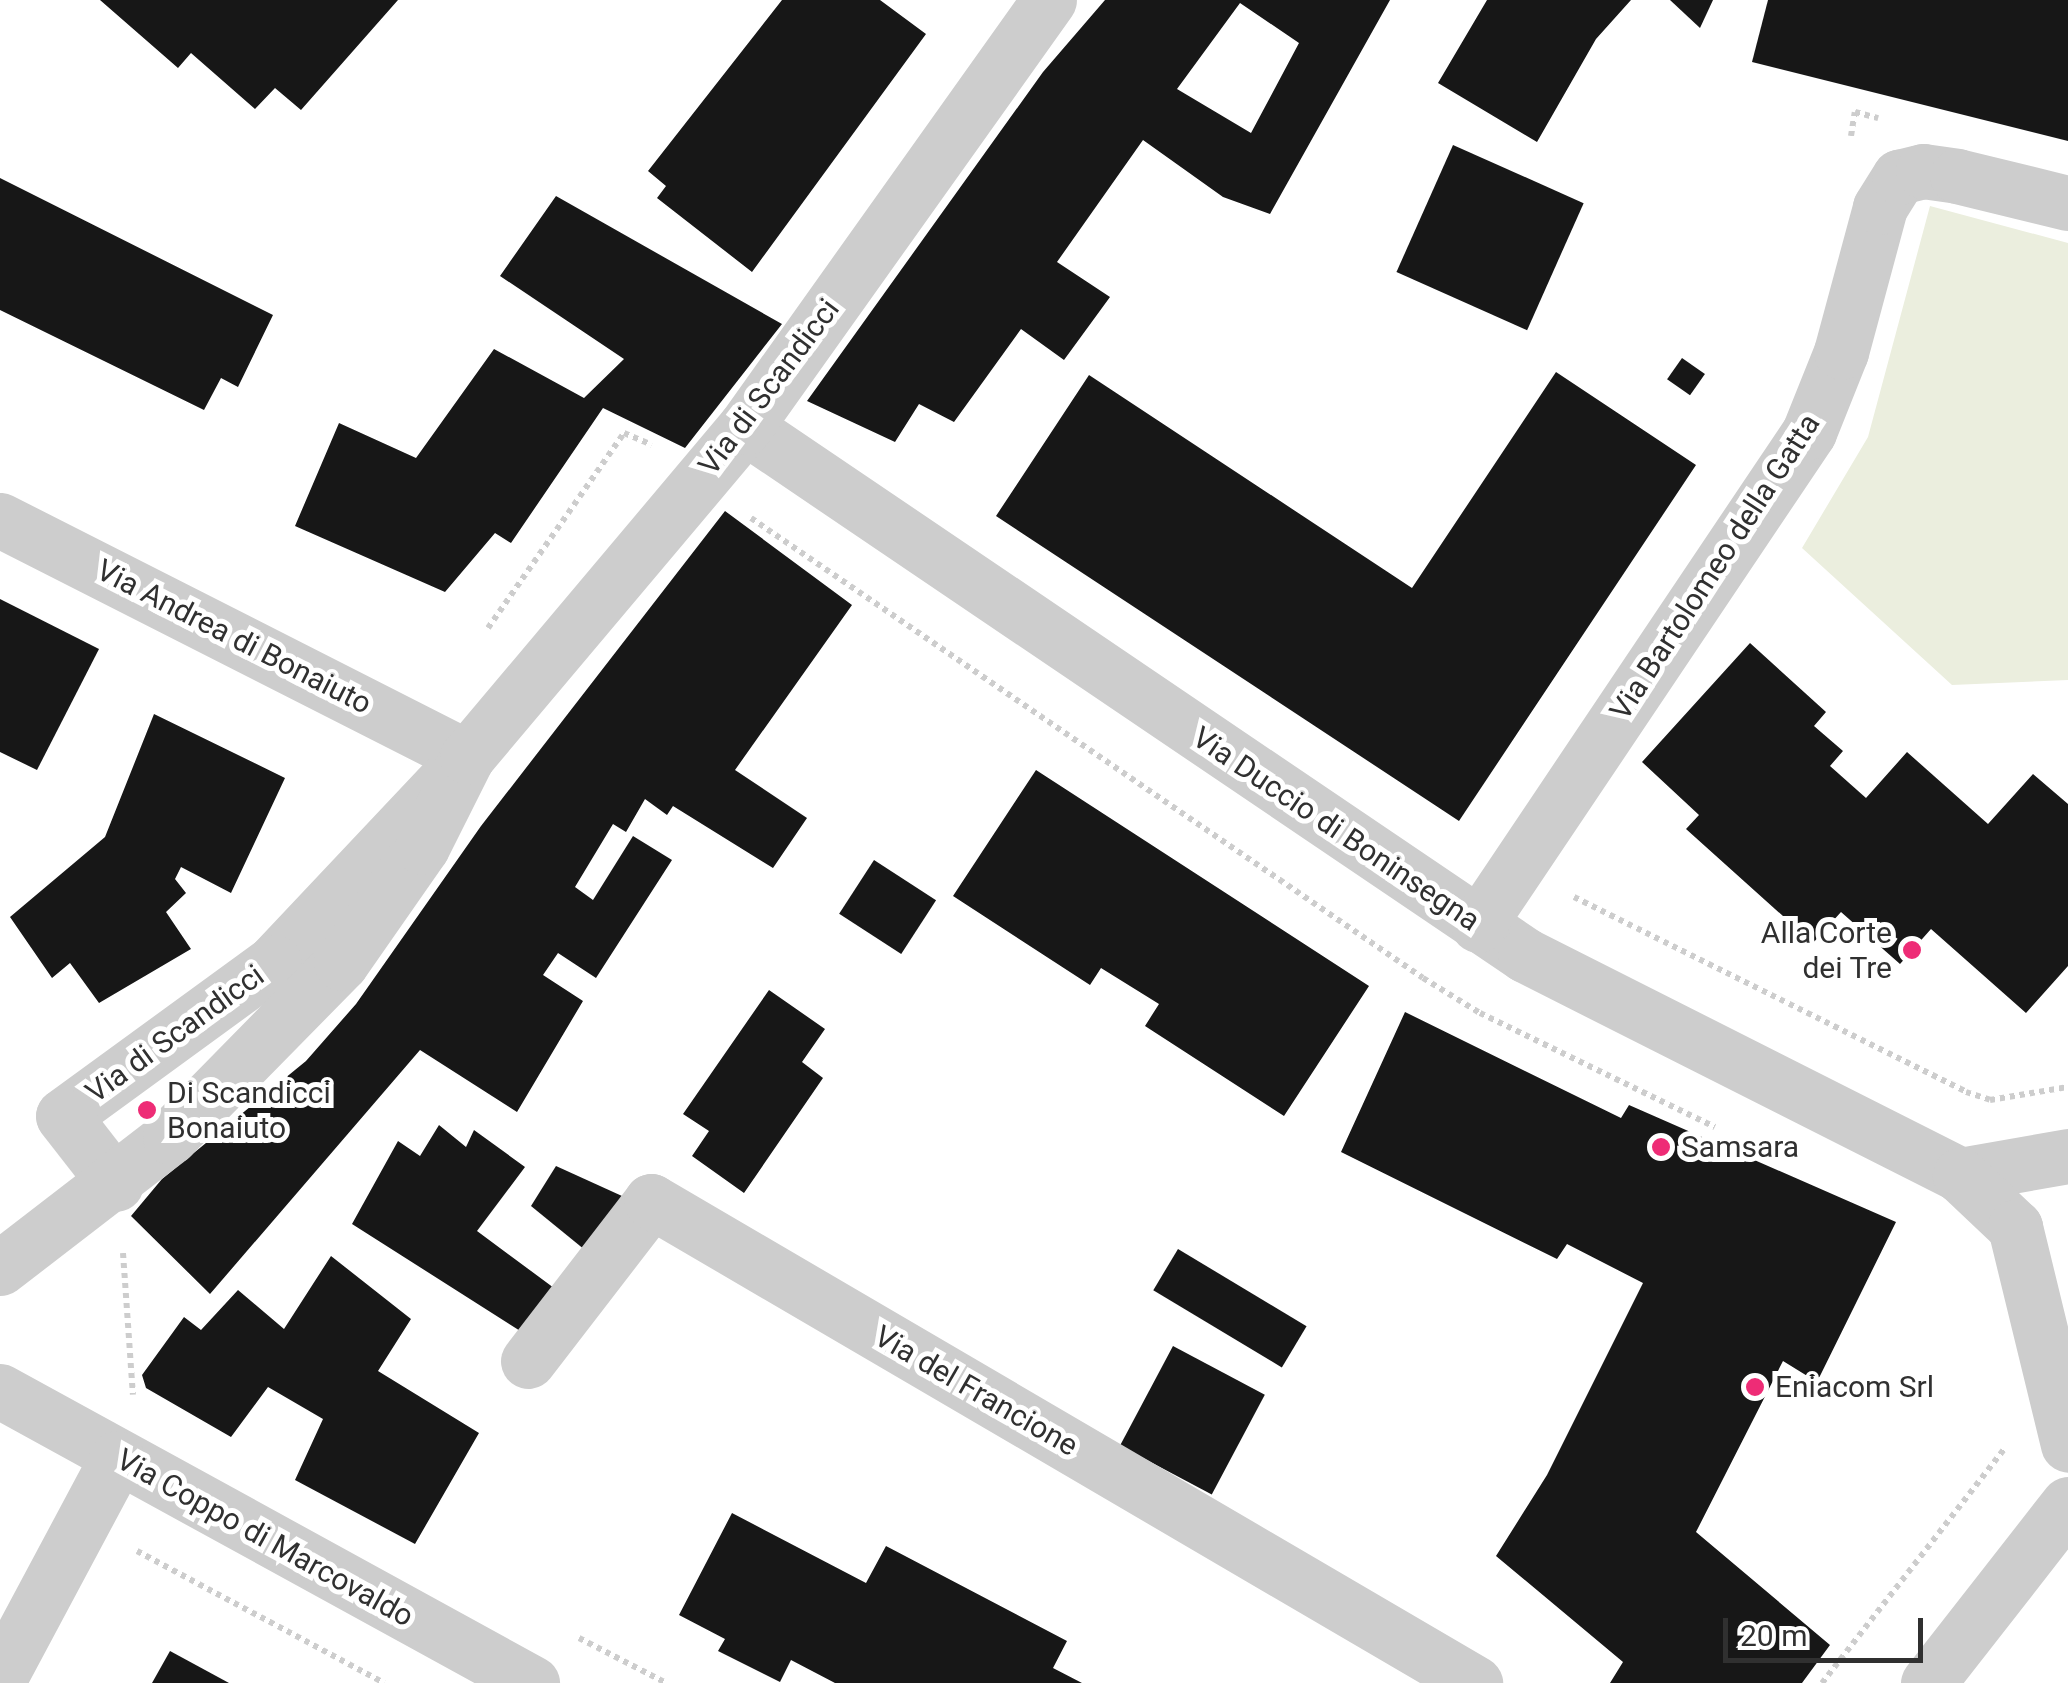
<!DOCTYPE html>
<style>
body{margin:0}
#map{position:relative;width:2068px;height:1683px;overflow:hidden;background:#fff;font-family:Roboto,sans-serif}
div>[style]{position:absolute}
.green>*{inset:0;background:#ebeede}
.building>*{inset:0;background:#171717;transform-origin:0 0}
.path>*{height:6px;margin-top:-3px;transform-origin:0;background:repeating-linear-gradient(90deg,#cdcdcd 0 5px,transparent 0 10px)}
.minor>*{height:55px;margin:-27.5px;padding:0 27.5px;transform-origin:27.5px;border-radius:27.5px;background:#cdcdcd}
.dots>*{width:28px;height:28px;translate:-50% -50%;box-sizing:border-box;border:5px solid #fff;border-radius:50%}
span{translate:-50% -50%;white-space:nowrap;text-align:center;line-height:1.15;-webkit-text-stroke:10px #fff;paint-order:stroke}
.street-label{font-size:30px;color:#303030}
.poi-label{font-size:30px;color:#303030}
.right{translate:-100% -50%;text-align:right}
.left{translate:0 -50%;text-align:left}
.scale{position:absolute;left:1723px;top:1618px;width:200px;height:45px;box-sizing:border-box;border:5px solid #303030;border-top:0;padding-left:12px;font-size:30px;line-height:35px;white-space:nowrap;color:#303030;-webkit-text-stroke:8px #fff;paint-order:stroke}
</style>
<div id="map">
<div class="green">
<div style="clip-path:polygon(1930px 206px,2068px 243px,2068px 680px,1952px 685px,1802px 548px,1868px 437px)"></div>
</div>
<div class="building">
<div style="clip-path:polygon(100px 0,398px 0,301px 110px,275px 88px,255px 109px,191px 53px,178px 68px)"></div>
<div style="clip-path:polygon(782px 0,880px 0,926px 34px,752px 272px,657px 198px,666px 186px,648px 171px)"></div>
<div style="clip-path:polygon(evenodd,1105px 0,1390px 0,1270px 214px,1223px 197px,1143px 140px,1057px 262px,1110px 297px,1064px 360px,1021px 329px,954px 422px,919px 404px,895px 442px,807px 401px,1043px 72px,1105px 0,1240px 3px,1299px 43px,1251px 133px,1177px 89px,1240px 3px)"></div>
<div style="clip-path:polygon(1487px 0,1631px 0,1596px 39px,1537px 142px,1438px 83px)"></div>
<div style="clip-path:polygon(1670px 0,1713px 0,1700px 28px)"></div>
<div style="clip-path:polygon(1768px 0,2068px 0,2068px 141px,1752px 62px)"></div>
<div style="left:1453px;top:145px;width:143px;height:139px;rotate:24deg"></div>
<div style="clip-path:polygon(0 178px,273px 315px,238px 387px,221px 378px,204px 410px,0 310px)"></div>
<div style="clip-path:polygon(556px 196px,782px 324px,685px 448px,603px 408px,511px 543px,495px 533px,445px 592px,295px 526px,339px 423px,416px 458px,494px 349px,584px 398px,624px 359px,500px 276px)"></div>
<div style="left:1682px;top:358px;width:28px;height:26px;rotate:35deg"></div>
<div style="clip-path:polygon(1556px 372px,1696px 465px,1459px 821px,996px 516px,1089px 375px,1412px 588px)"></div>
<div style="clip-path:polygon(725px 511px,852px 605px,735px 770px,807px 818px,773px 868px,673px 806px,667px 815px,645px 799px,626px 832px,613px 824px,575px 887px,593px 900px,633px 836px,672px 860px,596px 978px,558px 953px,543px 975px,583px 1001px,517px 1112px,420px 1050px,210px 1294px,131px 1216px,162px 1179px,306px 1061px,356px 1004px,481px 826px)"></div>
<div style="clip-path:polygon(0 599px,99px 649px,37px 770px,0 752px)"></div>
<div style="clip-path:polygon(1750px 643px,1826px 712px,1814px 726px,1843px 751px,1830px 766px,1866px 798px,1907px 752px,1988px 824px,2033px 774px,2068px 804px,2068px 966px,2026px 1013px,1931px 929px,1900px 964px,1841px 912px,1813px 943px,1686px 829px,1699px 815px,1642px 762px)"></div>
<div style="clip-path:polygon(154px 714px,285px 778px,231px 893px,181px 867px,175px 879px,186px 893px,166px 912px,191px 949px,99px 1003px,70px 963px,52px 978px,10px 917px,105px 837px)"></div>
<div style="clip-path:polygon(1036px 770px,1369px 986px,1284px 1116px,1145px 1026px,1159px 1004px,1101px 968px,1090px 985px,953px 896px)"></div>
<div style="left:874px;top:860px;width:74px;height:64px;rotate:33deg"></div>
<div style="clip-path:polygon(769px 990px,825px 1029px,802px 1062px,823px 1078px,744px 1193px,692px 1156px,709px 1131px,683px 1114px)"></div>
<div style="clip-path:polygon(1405px 1012px,1621px 1118px,1629px 1105px,1896px 1222px,1817px 1382px,1783px 1361px,1696px 1532px,1830px 1645px,1802px 1683px,1610px 1683px,1623px 1662px,1496px 1556px,1547px 1475px,1643px 1283px,1567px 1244px,1557px 1259px,1341px 1152px)"></div>
<div style="clip-path:polygon(439px 1125px,466px 1147px,474px 1130px,525px 1167px,477px 1231px,554px 1288px,525px 1334px,352px 1224px,398px 1141px,420px 1156px)"></div>
<div style="clip-path:polygon(556px 1166px,622px 1196px,585px 1250px,531px 1206px)"></div>
<div style="left:1178px;top:1249px;width:150px;height:48px;rotate:31deg"></div>
<div style="clip-path:polygon(331px 1256px,411px 1319px,378px 1371px,479px 1433px,415px 1544px,295px 1480px,323px 1419px,268px 1387px,231px 1437px,146px 1388px,142px 1375px,184px 1317px,201px 1330px,238px 1290px,284px 1329px)"></div>
<div style="left:1173px;top:1346px;width:104px;height:113px;rotate:28deg"></div>
<div style="clip-path:polygon(732px 1513px,866px 1583px,886px 1546px,1067px 1641px,1053px 1668px,1082px 1683px,835px 1683px,791px 1660px,780px 1682px,718px 1651px,725px 1639px,679px 1615px)"></div>
<div style="clip-path:polygon(170px 1651px,229px 1683px,152px 1683px)"></div>
</div>
<div class="path">
<div style="left:1851px;top:136px;width:24px;rotate:-81deg"></div>
<div style="left:1855px;top:112px;width:24px;rotate:15deg"></div>
<div style="left:751px;top:518px;width:814px;rotate:34.39deg"></div>
<div style="left:1423px;top:978px;width:67px;rotate:31.6deg"></div>
<div style="left:1480px;top:1013px;width:261px;rotate:25.9deg"></div>
<div style="left:488px;top:628px;width:238px;rotate:-55.1deg"></div>
<div style="left:624px;top:433px;width:30px;rotate:23deg"></div>
<div style="left:1574px;top:897px;width:438px;rotate:26.4deg"></div>
<div style="left:1966px;top:1092px;width:25px;rotate:18deg"></div>
<div style="left:1990px;top:1100px;width:79px;rotate:-9.5deg"></div>
<div style="left:123px;top:1253px;width:142px;rotate:86deg"></div>
<div style="left:137px;top:1551px;width:280px;rotate:28.1deg"></div>
<div style="left:579px;top:1638px;width:98px;rotate:27.3deg"></div>
<div style="left:1822px;top:1683px;width:299px;rotate:-52.1deg"></div>
</div>
<div class="minor">
<div style="left:745px;top:427px;width:942px;rotate:34.09deg"></div>
<div style="left:1525px;top:955px;width:487px;rotate:26.8deg"></div>
<div style="left:0;top:520px;width:524px;rotate:26.91deg"></div>
<div style="left:467px;top:757px;width:282px;rotate:133.3deg"></div>
<div style="left:274px;top:962px;width:261px;rotate:143.9deg"></div>
<div style="left:63px;top:1116px;width:86px;rotate:52.1deg"></div>
<div style="left:1478px;top:925px;width:594px;rotate:-56.12deg"></div>
<div style="left:1809px;top:432px;width:86px;rotate:-68.2deg"></div>
<div style="left:1841px;top:352px;width:150px;rotate:-74.9deg"></div>
<div style="left:1880px;top:207px;width:36px;rotate:-58deg"></div>
<div style="left:1899px;top:177px;width:25px;rotate:-14deg"></div>
<div style="left:1923px;top:171px;width:34px;rotate:8deg"></div>
<div style="left:1957px;top:176px;width:114px;rotate:13.7deg"></div>
<div style="left:2068px;top:1156px;width:110px;rotate:170deg"></div>
<div style="left:1960px;top:1175px;width:76px;rotate:43.4deg"></div>
<div style="left:2015px;top:1227px;width:224px;rotate:76.3deg"></div>
<div style="left:0;top:1268px;width:215px;rotate:-37.6deg"></div>
<div style="left:170px;top:1137px;width:244px;rotate:-45.5deg"></div>
<div style="left:341px;top:963px;width:141px;rotate:-55.1deg"></div>
<div style="left:422px;top:847px;width:101px;rotate:-63.4deg"></div>
<div style="left:467px;top:757px;width:431px;rotate:-49.9deg"></div>
<div style="left:745px;top:427px;width:524px;rotate:-54.55deg"></div>
<div style="left:528px;top:1361px;width:202px;rotate:-52.4deg"></div>
<div style="left:651px;top:1201px;width:955px;rotate:30.33deg"></div>
<div style="left:0;top:1391px;width:607px;rotate:28.76deg"></div>
<div style="left:0;top:1677px;width:248px;rotate:-61.9deg"></div>
<div style="left:1928px;top:1683px;width:227px;rotate:-52deg"></div>
</div>
<div class="dots">
<div style="left:1912px;top:950px;background:#ee2c76"></div>
<div style="left:147px;top:1110px;background:#ee2c76"></div>
<div style="left:1661px;top:1147px;background:#ee2c76"></div>
<div style="left:1755px;top:1387px;background:#ee2c76"></div>
</div>
<div class="street-label">
<span style="left:769px;top:387px;rotate:-53deg">Via di Scandicci</span>
<span style="left:1715px;top:567px;rotate:-57deg">Via Bartolomeo della Gatta</span>
<span style="left:234px;top:637px;rotate:27deg">Via Andrea di Bonaiuto</span>
<span style="left:1336px;top:829px;rotate:34deg">Via Duccio di Boninsegna</span>
<span style="left:175px;top:1034px;rotate:-36deg">Via di Scandicci</span>
<span style="left:976px;top:1391px;rotate:30deg">Via del Francione</span>
<span style="left:265px;top:1538px;rotate:29deg">Via Coppo di Marcovaldo</span>
</div>
<div class="poi-label">
<span class="right" style="left:1892px;top:950px">Alla Corte<br>dei Tre</span>
<span class="left" style="left:167px;top:1110px">Di Scandicci<br>Bonaiuto</span>
<span class="left" style="left:1681px;top:1147px">Samsara</span>
<span class="left" style="left:1775px;top:1387px">Eniacom Srl</span>
</div>
<div class="scale">20 m</div>
</div>
